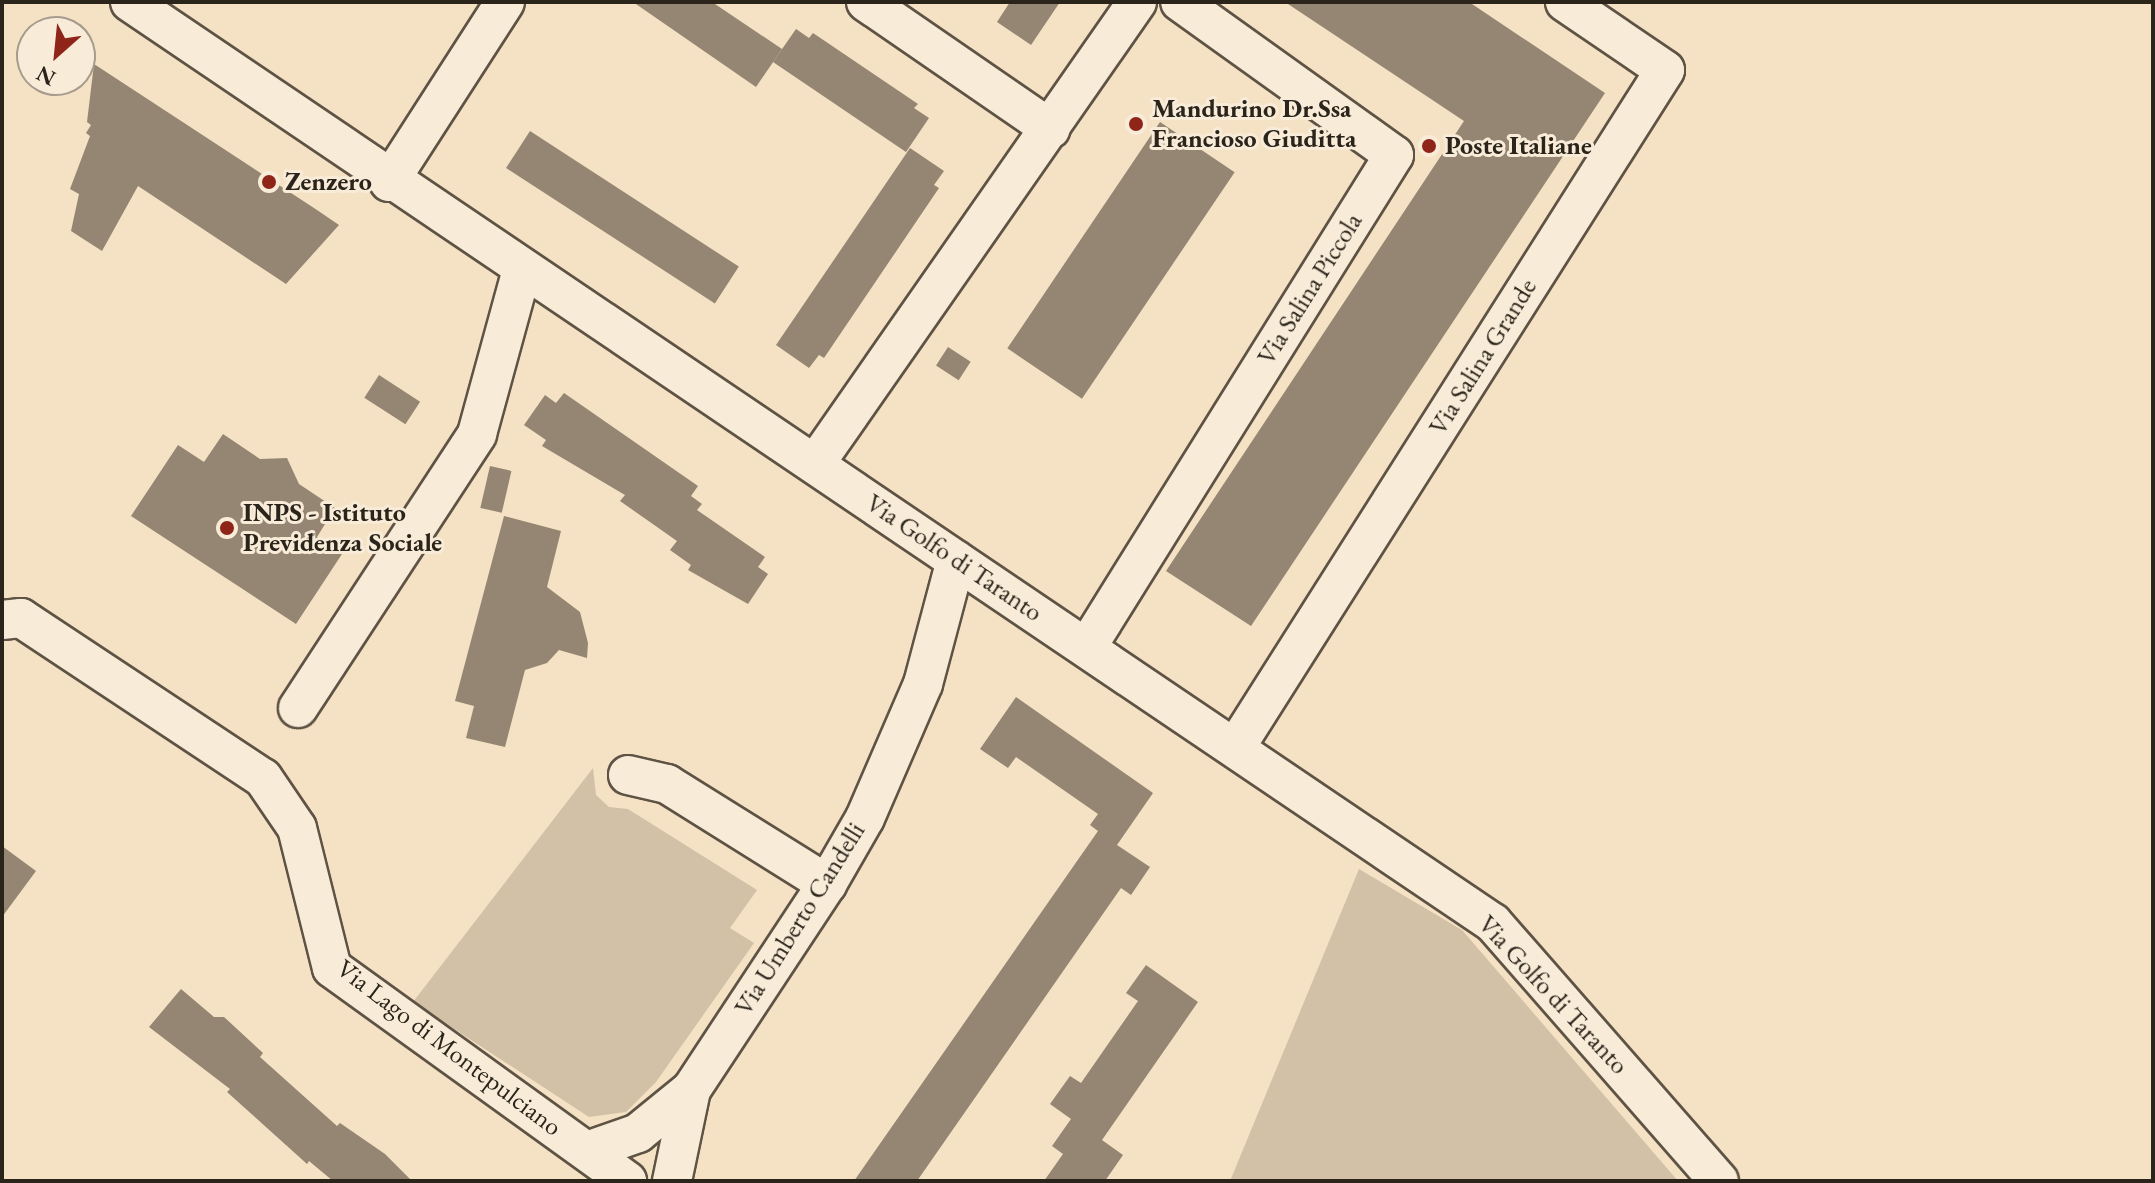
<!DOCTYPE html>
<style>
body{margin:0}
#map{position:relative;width:2155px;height:1183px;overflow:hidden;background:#f5e1c4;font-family:"EB Garamond",serif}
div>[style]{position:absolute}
.green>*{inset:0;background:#d3c1a7}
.building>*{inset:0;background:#948672;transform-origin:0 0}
.roads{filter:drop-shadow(2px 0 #5e5344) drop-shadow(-2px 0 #5e5344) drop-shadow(0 2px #5e5344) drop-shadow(0 -2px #5e5344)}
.minor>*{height:38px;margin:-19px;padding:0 19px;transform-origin:19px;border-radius:19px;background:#f8ecd9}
.dots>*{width:22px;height:22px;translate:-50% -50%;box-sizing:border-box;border:4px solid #f8ecd9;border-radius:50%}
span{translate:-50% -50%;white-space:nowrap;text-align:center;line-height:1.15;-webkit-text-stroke:6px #f8ecd9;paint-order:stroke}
.poi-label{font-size:26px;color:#2b241a;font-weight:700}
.left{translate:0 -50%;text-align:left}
.street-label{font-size:26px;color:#2b241a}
.frame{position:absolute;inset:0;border:4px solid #2b241a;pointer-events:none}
.north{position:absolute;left:16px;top:16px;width:80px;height:80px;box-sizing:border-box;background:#f8ecd9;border:2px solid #a69c8d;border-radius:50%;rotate:207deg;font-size:22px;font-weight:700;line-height:32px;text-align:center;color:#2b241a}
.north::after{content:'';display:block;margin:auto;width:28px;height:36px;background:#8f2418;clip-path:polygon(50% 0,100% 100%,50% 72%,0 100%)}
</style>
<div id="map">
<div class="green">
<div style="clip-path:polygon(593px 768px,596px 795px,609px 807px,628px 809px,757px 890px,730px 928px,754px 943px,656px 1082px,626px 1112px,589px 1117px,413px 1002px)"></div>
<div style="clip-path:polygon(1359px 869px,1462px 930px,1678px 1181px,1230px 1181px)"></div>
</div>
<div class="building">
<div style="clip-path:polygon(633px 2px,712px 2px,782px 49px,756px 87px)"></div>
<div style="clip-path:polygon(1010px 2px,1060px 2px,1031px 45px,997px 22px)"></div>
<div style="clip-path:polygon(1285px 2px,1469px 2px,1605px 93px,1251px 626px,1166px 571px,1464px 121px)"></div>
<div style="clip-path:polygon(796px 29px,809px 38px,813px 33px,918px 104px,914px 108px,929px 118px,906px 152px,773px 62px)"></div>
<div style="clip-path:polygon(94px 64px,317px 210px,339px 225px,286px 284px,138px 186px,102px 251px,71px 231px,79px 194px,70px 189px,90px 136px,86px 133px,91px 125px,87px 122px)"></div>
<div style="left:1160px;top:122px;width:90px;height:273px;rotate:34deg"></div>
<div style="left:530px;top:131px;width:249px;height:44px;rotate:33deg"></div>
<div style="clip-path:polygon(910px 148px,944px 171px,934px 185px,939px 188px,824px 358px,819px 355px,809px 368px,776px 345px)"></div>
<div style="left:948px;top:347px;width:27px;height:22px;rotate:33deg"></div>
<div style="left:379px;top:375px;width:49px;height:27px;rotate:33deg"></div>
<div style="clip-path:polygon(564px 393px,698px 486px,691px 496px,702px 504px,697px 510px,765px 557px,758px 567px,768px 574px,748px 604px,688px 570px,691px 565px,670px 550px,677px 541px,620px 501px,625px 495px,542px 446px,546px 440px,524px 425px,545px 395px,556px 403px)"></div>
<div style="clip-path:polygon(223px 434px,260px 459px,287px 458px,299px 484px,335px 508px,317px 537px,342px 554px,296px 624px,131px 516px,178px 445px,204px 462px)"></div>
<div style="left:490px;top:466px;width:22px;height:43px;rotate:13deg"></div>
<div style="clip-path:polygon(504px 516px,561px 531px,547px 587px,580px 612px,588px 643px,587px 658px,559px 650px,547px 663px,525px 670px,505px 747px,466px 738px,474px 706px,455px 701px)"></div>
<div style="clip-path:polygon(1016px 697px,1153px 793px,1117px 845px,1150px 867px,1131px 895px,1121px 888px,917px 1181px,854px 1181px,1098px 831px,1090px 825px,1098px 814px,1016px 757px,1008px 768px,980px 749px)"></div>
<div style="clip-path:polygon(2px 846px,36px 871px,2px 917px)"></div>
<div style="clip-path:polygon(1146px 965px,1198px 1002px,1102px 1140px,1123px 1155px,1105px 1181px,1044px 1181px,1063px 1154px,1052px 1146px,1071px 1119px,1050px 1104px,1070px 1076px,1081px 1083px,1138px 1001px,1126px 993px)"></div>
<div style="clip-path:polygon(181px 989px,214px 1017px,224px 1017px,263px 1053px,260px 1057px,337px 1126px,340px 1123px,385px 1154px,412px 1181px,333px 1181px,309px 1161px,307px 1164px,227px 1092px,230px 1089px,149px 1027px)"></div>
</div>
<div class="roads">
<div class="minor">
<div style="left:130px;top:2px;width:1645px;rotate:34.05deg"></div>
<div style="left:1493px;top:923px;width:343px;rotate:48.8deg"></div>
<div style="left:866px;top:2px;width:224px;rotate:34.5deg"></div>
<div style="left:389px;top:182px;width:214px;rotate:-57.2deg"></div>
<div style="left:815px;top:464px;width:563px;rotate:-55.12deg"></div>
<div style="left:2px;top:620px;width:19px;rotate:-6deg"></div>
<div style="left:21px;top:618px;width:290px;rotate:33.5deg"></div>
<div style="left:263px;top:778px;width:60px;rotate:55.8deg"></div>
<div style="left:297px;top:828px;width:144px;rotate:76deg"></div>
<div style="left:332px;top:968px;width:364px;rotate:35.8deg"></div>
<div style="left:1087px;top:647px;width:580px;rotate:-58.04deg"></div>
<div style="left:1394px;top:155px;width:263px;rotate:-144.4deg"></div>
<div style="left:298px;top:708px;width:327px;rotate:-56.8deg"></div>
<div style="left:477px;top:434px;width:171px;rotate:-74.7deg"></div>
<div style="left:1237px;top:745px;width:799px;rotate:-57.62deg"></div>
<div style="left:1665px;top:70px;width:121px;rotate:-145.8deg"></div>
<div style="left:628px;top:775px;width:40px;rotate:13deg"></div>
<div style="left:667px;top:784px;width:189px;rotate:32deg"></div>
<div style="left:587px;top:1151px;width:54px;rotate:-19.4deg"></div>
<div style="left:638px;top:1133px;width:68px;rotate:-39.1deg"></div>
<div style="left:691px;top:1090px;width:247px;rotate:-56.6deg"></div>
<div style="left:827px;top:884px;width:76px;rotate:-60.1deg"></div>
<div style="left:865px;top:818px;width:146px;rotate:-66.6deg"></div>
<div style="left:923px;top:684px;width:128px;rotate:-75.1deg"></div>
<div style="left:672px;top:1181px;width:93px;rotate:-78.2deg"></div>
</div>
</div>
<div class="dots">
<div style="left:1136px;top:124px;background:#8f2418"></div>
<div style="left:1429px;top:146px;background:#8f2418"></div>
<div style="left:269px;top:182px;background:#8f2418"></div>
<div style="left:227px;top:528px;background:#8f2418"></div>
</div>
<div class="poi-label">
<span class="left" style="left:1152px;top:124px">Mandurino Dr.Ssa<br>Francioso Giuditta</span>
<span class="left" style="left:1445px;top:146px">Poste Italiane</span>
<span class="left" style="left:285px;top:182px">Zenzero</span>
<span class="left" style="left:243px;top:528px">INPS - Istituto<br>Previdenza Sociale</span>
</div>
<div class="street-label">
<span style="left:1310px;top:289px;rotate:-58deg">Via Salina Piccola</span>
<span style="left:1483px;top:357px;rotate:-58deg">Via Salina Grande</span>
<span style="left:954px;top:558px;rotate:34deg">Via Golfo di Taranto</span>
<span style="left:800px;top:919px;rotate:-58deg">Via Umberto Candelli</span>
<span style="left:1553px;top:995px;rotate:47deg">Via Golfo di Taranto</span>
<span style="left:449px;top:1048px;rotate:37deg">Via Lago di Montepulciano</span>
</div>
<div class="frame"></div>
<div class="north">N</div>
</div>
